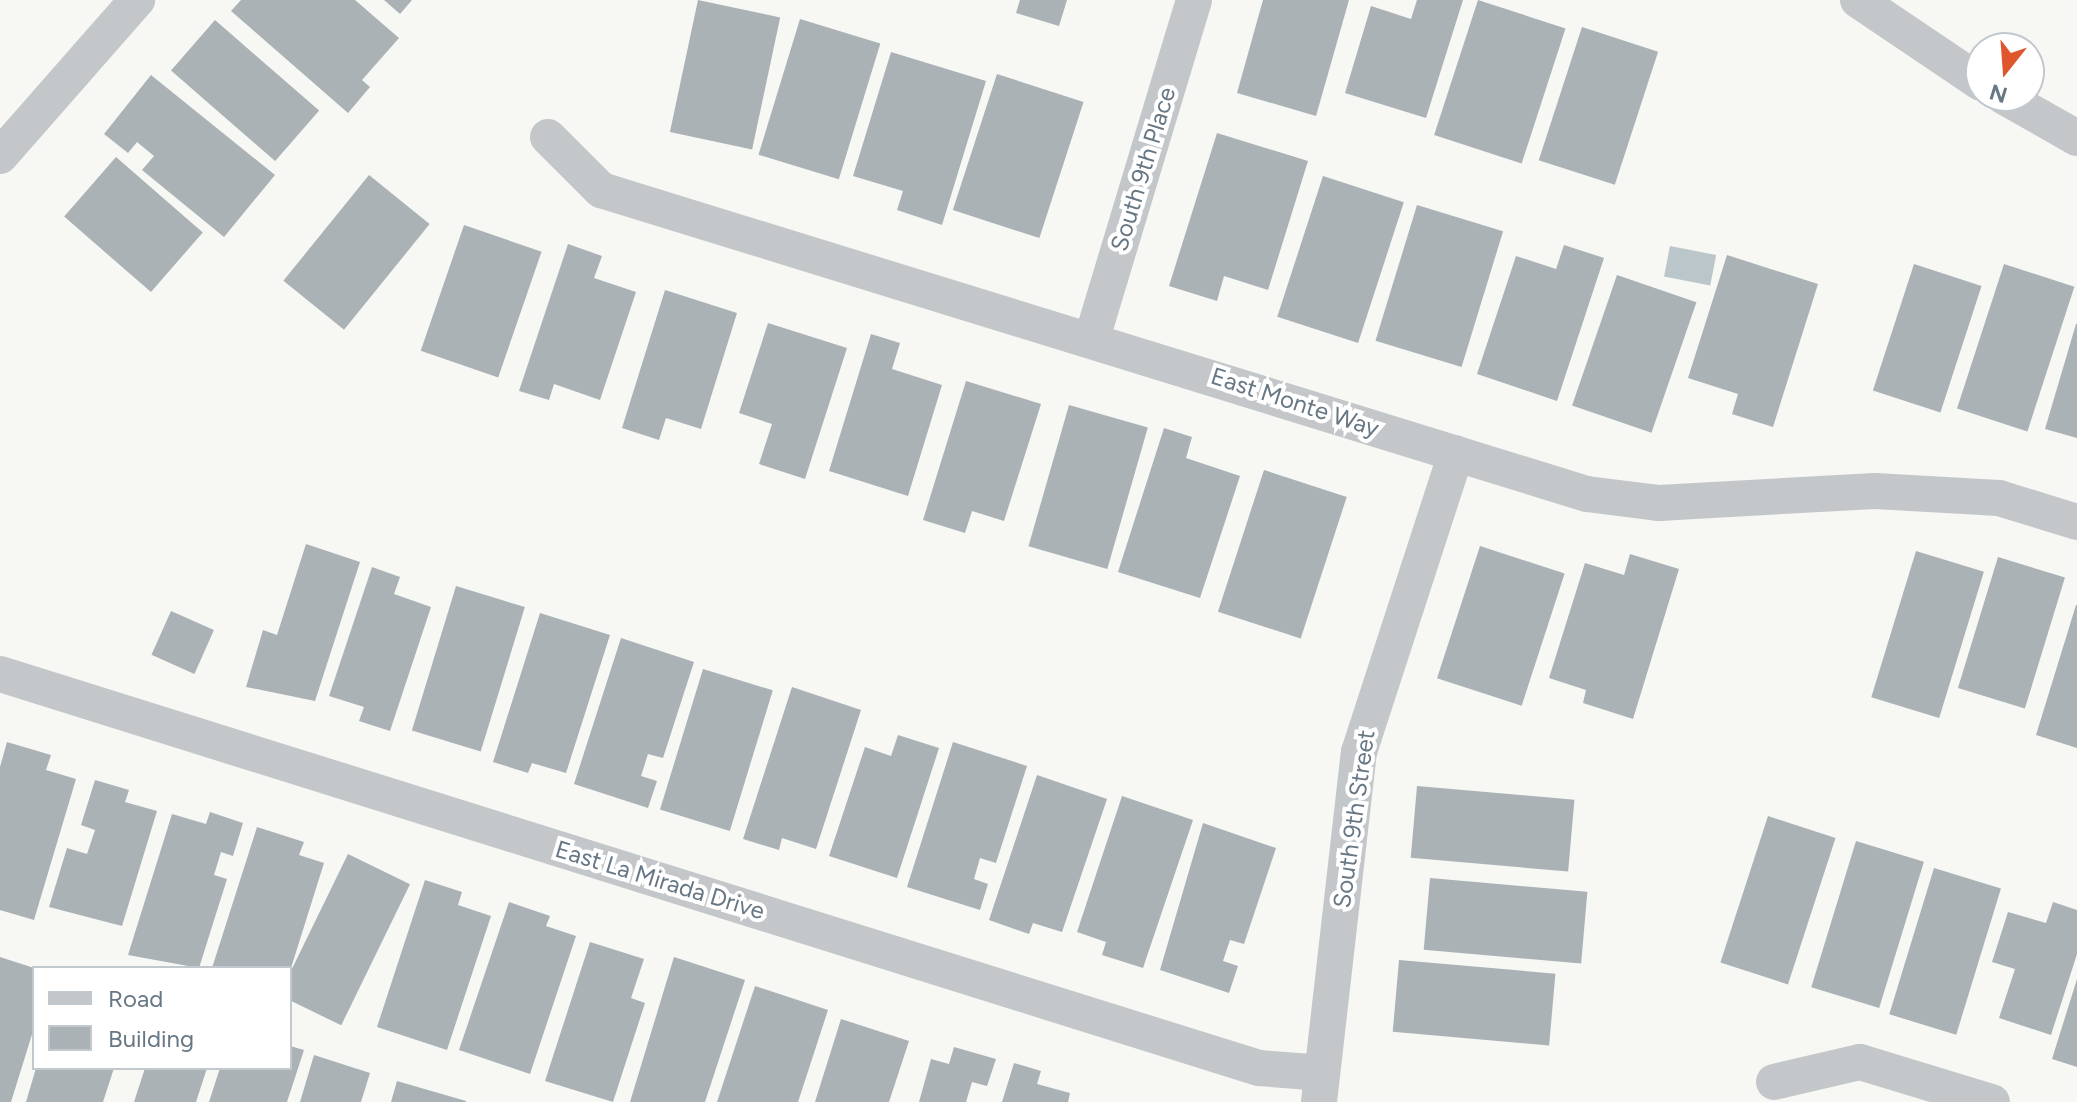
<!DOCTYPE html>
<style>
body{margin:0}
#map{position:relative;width:2077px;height:1102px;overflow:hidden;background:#f7f7f4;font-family:Figtree,sans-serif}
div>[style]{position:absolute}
.water>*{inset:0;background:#bac6ca;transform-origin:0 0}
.building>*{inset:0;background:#aab2b6;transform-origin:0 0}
.minor>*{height:36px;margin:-18px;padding:0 18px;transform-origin:18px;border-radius:18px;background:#c3c7ca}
span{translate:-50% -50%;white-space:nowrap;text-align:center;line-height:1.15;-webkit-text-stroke:8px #fff;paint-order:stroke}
.street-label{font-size:24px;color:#677784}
.legend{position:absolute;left:32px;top:966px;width:260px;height:104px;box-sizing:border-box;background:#fff;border:2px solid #c2c9ce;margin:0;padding:10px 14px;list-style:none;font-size:24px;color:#677784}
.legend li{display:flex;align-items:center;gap:16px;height:40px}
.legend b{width:40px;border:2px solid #c2c9ce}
.north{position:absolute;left:1965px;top:32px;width:80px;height:80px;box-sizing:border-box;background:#fff;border:2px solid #c2c9ce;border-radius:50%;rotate:197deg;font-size:22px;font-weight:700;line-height:32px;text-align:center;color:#677784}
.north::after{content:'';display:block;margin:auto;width:28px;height:36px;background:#df562c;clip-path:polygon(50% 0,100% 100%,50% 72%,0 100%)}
</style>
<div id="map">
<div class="water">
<div style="left:1670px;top:246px;width:47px;height:31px;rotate:11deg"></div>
</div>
<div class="building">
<div style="clip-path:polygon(241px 0,355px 0,399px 38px,362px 80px,370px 87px,348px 113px,231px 11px)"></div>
<div style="clip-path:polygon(384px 0,412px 0,400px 14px)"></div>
<div style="left:698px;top:0;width:84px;height:135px;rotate:12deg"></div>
<div style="clip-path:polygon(1020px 0,1067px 0,1059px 26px,1016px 13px)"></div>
<div style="clip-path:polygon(1263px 0,1349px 0,1316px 116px,1237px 93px)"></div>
<div style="clip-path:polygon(1417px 0,1463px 0,1426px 118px,1345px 93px,1371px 6px,1411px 19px)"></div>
<div style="left:1478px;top:0;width:92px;height:142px;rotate:18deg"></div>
<div style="left:800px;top:19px;width:84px;height:142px;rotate:17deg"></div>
<div style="left:215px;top:20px;width:138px;height:67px;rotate:41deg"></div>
<div style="left:1582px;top:27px;width:80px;height:140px;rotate:18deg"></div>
<div style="clip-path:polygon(891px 52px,986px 81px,942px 225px,897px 210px,903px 191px,853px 176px)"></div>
<div style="left:997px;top:74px;width:91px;height:143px;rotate:18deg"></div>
<div style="clip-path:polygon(151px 75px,275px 175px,224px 237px,142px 170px,154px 156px,137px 142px,128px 153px,104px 134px)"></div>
<div style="clip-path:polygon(1217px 133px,1308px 161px,1268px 290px,1224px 276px,1217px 301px,1169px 286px)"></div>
<div style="left:116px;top:157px;width:115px;height:79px;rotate:41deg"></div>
<div style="left:369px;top:175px;width:78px;height:136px;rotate:39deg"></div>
<div style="left:1323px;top:176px;width:85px;height:148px;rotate:18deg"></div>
<div style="left:1417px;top:205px;width:90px;height:142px;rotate:17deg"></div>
<div style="left:464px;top:225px;width:82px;height:133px;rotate:19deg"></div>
<div style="clip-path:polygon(568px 244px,602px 256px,594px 278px,636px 292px,600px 400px,554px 384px,549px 400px,519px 391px)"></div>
<div style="clip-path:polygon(1564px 245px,1604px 258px,1557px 401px,1477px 374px,1516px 256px,1556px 269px)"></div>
<div style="clip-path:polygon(1727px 255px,1818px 284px,1773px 427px,1732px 414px,1738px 394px,1688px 378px)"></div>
<div style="left:1914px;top:264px;width:71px;height:133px;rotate:18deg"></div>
<div style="left:2004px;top:264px;width:74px;height:152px;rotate:18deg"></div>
<div style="left:1617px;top:275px;width:84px;height:138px;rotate:19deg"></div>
<div style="clip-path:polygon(665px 290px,737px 313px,701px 429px,666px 418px,659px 440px,622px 428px)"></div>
<div style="clip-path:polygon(768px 323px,847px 348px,805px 479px,759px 464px,772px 424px,739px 413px)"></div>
<div style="clip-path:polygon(2076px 324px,2077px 324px,2077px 438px,2045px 429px)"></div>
<div style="clip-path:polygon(871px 334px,900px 343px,892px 369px,942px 385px,908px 496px,829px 471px)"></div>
<div style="clip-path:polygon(966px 381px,1041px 404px,1004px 521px,972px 511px,965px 533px,923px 520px)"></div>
<div style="left:1069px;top:405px;width:82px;height:147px;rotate:16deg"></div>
<div style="clip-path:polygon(1164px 428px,1192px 437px,1186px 458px,1240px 476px,1200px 598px,1118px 572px)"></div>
<div style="left:1264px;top:470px;width:87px;height:149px;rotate:18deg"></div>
<div style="clip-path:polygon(306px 544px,360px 562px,315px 701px,246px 687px,263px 630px,277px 635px)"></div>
<div style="left:1480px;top:546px;width:89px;height:139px;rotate:18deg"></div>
<div style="left:1916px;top:551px;width:71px;height:153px;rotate:17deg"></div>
<div style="clip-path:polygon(1630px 554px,1679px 569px,1633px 719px,1583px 703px,1586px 690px,1549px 678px,1585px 563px,1624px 575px)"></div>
<div style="left:1998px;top:557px;width:70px;height:137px;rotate:17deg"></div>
<div style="clip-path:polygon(372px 567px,400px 577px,394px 594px,431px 607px,390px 731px,359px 721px,364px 707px,329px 696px)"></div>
<div style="left:456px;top:586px;width:72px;height:151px;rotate:17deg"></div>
<div style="clip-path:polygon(2076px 605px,2077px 605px,2077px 748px,2036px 735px)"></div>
<div style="left:171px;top:611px;width:47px;height:48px;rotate:24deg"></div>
<div style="clip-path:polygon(540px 613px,610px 635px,566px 773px,532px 763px,528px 773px,493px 762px)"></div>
<div style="clip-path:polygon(621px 638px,694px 662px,663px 758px,648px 754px,641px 776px,657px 781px,648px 808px,574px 784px)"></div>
<div style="left:703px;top:669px;width:73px;height:147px;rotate:17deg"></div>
<div style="clip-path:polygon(792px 687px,861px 710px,816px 849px,782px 838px,779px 850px,743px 839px)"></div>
<div style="clip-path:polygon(898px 735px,939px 748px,897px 878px,829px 856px,865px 747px,891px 756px)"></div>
<div style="clip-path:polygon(7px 742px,51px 755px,46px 770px,76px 779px,34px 920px,0 910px,0 767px)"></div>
<div style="clip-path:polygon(953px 742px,1027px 766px,996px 863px,980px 858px,974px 879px,988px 884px,980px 910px,907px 887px)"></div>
<div style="clip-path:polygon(1037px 775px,1107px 799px,1062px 932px,1033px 923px,1029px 934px,989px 920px)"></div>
<div style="clip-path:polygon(95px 780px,129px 790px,125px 802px,157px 811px,122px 926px,49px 907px,67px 848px,87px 854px,95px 830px,81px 825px)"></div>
<div style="left:1417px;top:786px;width:158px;height:72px;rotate:5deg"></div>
<div style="clip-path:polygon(1122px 796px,1193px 820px,1143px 968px,1102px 955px,1106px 942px,1077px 932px)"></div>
<div style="clip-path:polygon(210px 812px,243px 823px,233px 856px,221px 852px,214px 875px,227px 879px,199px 968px,128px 955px,172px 814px,206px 824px)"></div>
<div style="left:1768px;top:816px;width:71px;height:154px;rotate:18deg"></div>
<div style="clip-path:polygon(1203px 823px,1276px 848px,1244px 944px,1230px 940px,1223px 961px,1238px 966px,1229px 993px,1160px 970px)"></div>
<div style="clip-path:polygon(257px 827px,304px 842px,299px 855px,324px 863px,291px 968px,212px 968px)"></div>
<div style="left:1856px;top:841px;width:71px;height:153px;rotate:17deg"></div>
<div style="left:348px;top:854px;width:69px;height:157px;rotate:26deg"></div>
<div style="left:1934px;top:868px;width:70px;height:153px;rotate:17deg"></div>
<div style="left:1430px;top:878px;width:158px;height:72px;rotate:5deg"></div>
<div style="clip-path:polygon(425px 880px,462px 892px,458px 905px,491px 916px,447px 1050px,377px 1027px)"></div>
<div style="clip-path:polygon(509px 902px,550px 916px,546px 926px,576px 936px,530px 1074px,459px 1050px)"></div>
<div style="clip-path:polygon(2053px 902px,2077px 910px,2077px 954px,2051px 1035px,1999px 1018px,2015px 969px,1992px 962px,2008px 912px,2046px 923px)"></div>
<div style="clip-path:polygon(590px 942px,644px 959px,631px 998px,645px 1003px,613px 1102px,545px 1081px)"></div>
<div style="clip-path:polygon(0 957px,34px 968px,34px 1028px,11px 1102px,0 1102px)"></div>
<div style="clip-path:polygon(674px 957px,745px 980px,705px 1102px,630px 1102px)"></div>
<div style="left:1399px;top:960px;width:157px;height:72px;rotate:5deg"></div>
<div style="clip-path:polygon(2077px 979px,2077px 1067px,2052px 1059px)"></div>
<div style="clip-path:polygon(755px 986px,828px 1010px,798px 1102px,717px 1102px)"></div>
<div style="clip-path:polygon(841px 1019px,909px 1041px,889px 1102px,815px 1102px)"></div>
<div style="clip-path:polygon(290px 1046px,304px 1050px,287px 1102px,209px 1102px,220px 1068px,290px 1068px)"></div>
<div style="clip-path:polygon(954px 1047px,996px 1059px,987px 1086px,972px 1082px,966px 1102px,919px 1102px,931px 1059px,949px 1064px)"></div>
<div style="clip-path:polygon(314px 1055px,370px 1073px,361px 1102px,300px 1102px)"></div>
<div style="clip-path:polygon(1014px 1063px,1041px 1071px,1037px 1084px,1070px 1093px,1068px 1102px,1002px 1102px)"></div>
<div style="clip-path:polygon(36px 1068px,114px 1068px,103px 1102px,26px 1102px)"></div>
<div style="clip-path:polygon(145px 1068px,207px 1068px,196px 1102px,134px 1102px)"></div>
<div style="clip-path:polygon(397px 1081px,466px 1101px,466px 1102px,391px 1102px)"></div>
</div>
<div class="minor">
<div style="left:1858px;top:0;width:148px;rotate:34deg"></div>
<div style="left:2003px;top:96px;width:85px;rotate:29.6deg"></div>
<div style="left:548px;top:137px;width:75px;rotate:45deg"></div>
<div style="left:601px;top:190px;width:1032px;rotate:17.14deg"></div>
<div style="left:1587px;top:494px;width:73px;rotate:7.1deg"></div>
<div style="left:1659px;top:503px;width:216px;rotate:-3.2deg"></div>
<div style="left:1875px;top:491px;width:124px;rotate:3.2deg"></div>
<div style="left:1999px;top:498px;width:82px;rotate:17.1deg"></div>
<div style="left:0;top:156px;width:208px;rotate:-48.7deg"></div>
<div style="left:1092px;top:338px;width:353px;rotate:-73.2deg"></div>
<div style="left:0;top:674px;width:1319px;rotate:17.38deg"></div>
<div style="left:1259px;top:1068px;width:63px;rotate:4.5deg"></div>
<div style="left:1774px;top:1082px;width:88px;rotate:-13.1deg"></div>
<div style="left:1860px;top:1062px;width:138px;rotate:16.9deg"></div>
<div style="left:1319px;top:1102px;width:352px;rotate:-83.5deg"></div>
<div style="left:1359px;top:752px;width:314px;rotate:-72deg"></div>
</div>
<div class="street-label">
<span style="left:1143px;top:169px;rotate:-73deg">South 9th Place</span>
<span style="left:1295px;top:402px;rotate:18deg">East Monte Way</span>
<span style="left:1354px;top:819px;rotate:-82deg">South 9th Street</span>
<span style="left:660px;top:880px;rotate:17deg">East La Mirada Drive</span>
</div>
<ul class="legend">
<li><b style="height:10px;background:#c3c7ca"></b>Road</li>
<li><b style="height:22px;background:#aab2b6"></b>Building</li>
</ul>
<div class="north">N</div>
</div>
